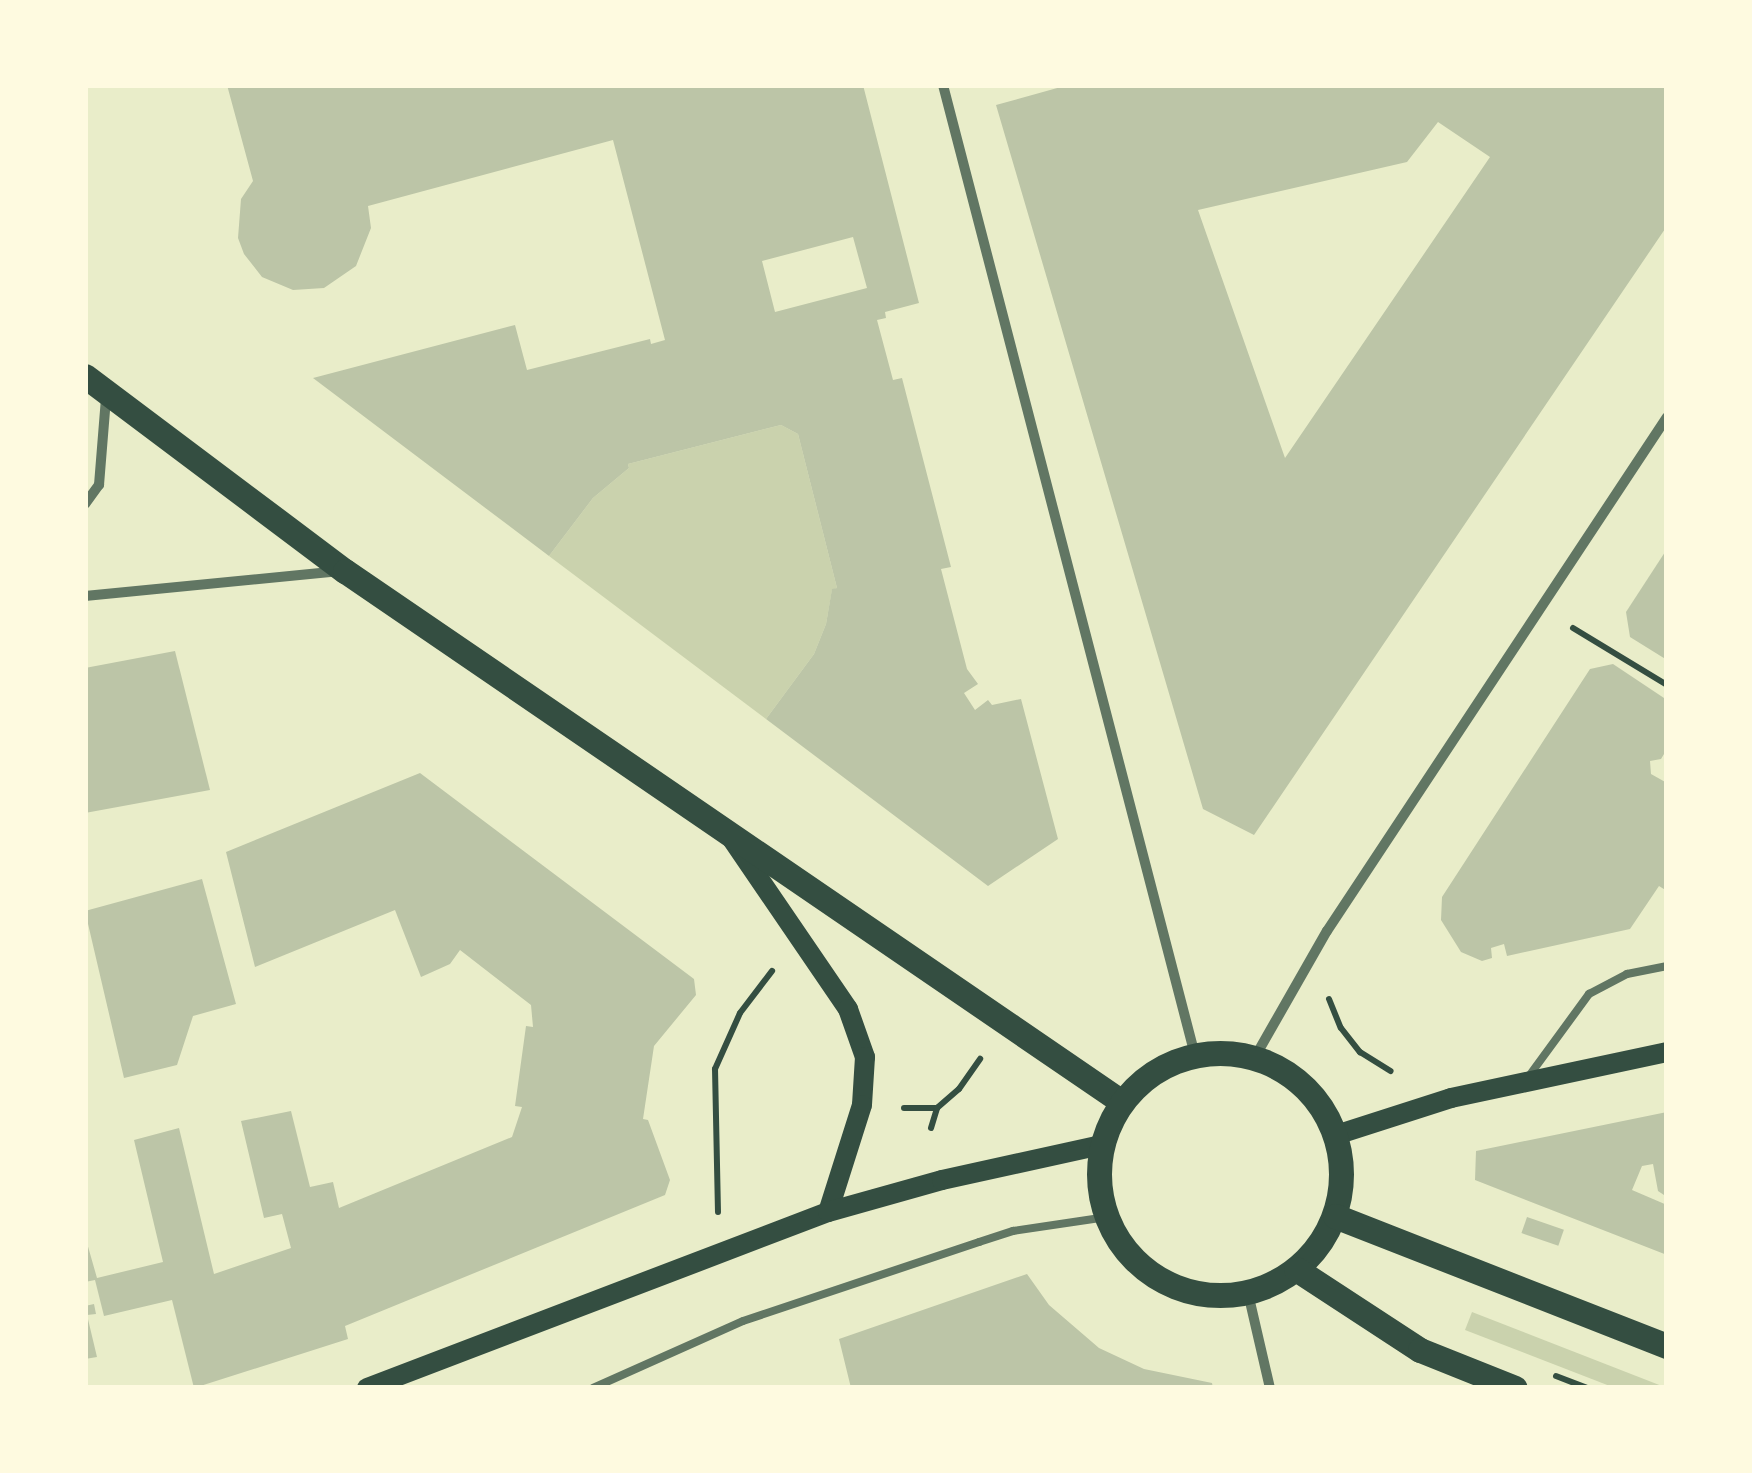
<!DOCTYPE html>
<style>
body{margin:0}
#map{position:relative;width:1752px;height:1473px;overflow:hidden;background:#e9edc9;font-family:Manrope,sans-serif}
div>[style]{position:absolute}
.green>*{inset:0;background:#cad2ad}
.building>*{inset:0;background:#bcc5a7;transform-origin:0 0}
.path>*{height:6px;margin:-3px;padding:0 3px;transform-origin:3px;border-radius:3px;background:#344e41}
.service>*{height:8px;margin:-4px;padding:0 4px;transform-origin:4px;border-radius:4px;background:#617663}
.minor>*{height:10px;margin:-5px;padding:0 5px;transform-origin:5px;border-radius:5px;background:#617663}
.secondary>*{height:20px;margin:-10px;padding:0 10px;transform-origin:10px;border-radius:10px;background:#344e41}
.primary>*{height:25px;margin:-12.5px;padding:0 12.5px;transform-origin:12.5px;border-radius:12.5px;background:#344e41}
.primary>.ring{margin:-12.5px;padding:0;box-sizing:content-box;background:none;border:25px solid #344e41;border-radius:50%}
span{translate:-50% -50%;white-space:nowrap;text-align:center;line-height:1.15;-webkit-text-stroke:8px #fefae0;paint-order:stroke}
.frame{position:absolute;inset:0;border:88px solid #fefae0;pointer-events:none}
</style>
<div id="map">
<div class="green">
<div style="clip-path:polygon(781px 425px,798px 434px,837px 588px,832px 590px,826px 624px,814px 654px,766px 719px,549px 556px,593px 498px,629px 468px,628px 464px)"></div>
<div style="clip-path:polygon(1472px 1312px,1667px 1388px,1615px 1388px,1465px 1330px)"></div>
</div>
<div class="building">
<div style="clip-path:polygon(evenodd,227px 85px,863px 85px,919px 303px,885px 312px,886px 318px,877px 320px,893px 380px,902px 378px,951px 567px,941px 569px,967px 669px,978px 684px,964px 693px,975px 710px,988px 700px,992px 705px,1021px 699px,1058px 839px,988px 886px,766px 719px,814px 654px,826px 624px,832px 589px,837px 588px,798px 434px,781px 425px,628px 464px,629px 468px,593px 498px,549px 556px,313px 378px,515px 325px,527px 370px,650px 339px,651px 344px,665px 340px,613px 140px,368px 206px,371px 228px,356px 266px,324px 288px,293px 290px,262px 277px,244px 254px,238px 238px,241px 199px,253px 181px,227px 85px,853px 237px,867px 288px,775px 312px,762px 261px,853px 237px)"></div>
<div style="clip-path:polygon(evenodd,1068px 85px,1667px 85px,1667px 226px,1254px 835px,1203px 809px,996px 105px,1068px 85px,1438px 122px,1490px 157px,1285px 458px,1198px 210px,1407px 162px,1438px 122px)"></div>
<div style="clip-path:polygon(1667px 549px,1667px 660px,1630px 637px,1626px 612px)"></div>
<div style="clip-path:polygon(175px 651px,210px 790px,85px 813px,85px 668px)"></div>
<div style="clip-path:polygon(1613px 664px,1667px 700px,1667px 749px,1661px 759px,1650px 761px,1651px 774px,1667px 783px,1667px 891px,1659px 886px,1630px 929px,1507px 956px,1504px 944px,1491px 948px,1492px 958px,1482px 961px,1461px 952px,1441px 920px,1442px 897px,1590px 669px)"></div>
<div style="clip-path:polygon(420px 773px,694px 979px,696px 995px,654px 1046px,643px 1119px,648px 1120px,670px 1180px,665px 1195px,345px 1326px,348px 1339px,194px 1388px,172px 1300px,104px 1316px,95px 1280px,85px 1282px,85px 1236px,97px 1278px,163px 1262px,134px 1140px,179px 1128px,214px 1274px,291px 1248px,282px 1214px,264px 1218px,241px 1121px,291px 1111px,310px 1187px,333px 1182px,339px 1208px,512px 1137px,522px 1107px,515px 1106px,526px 1026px,533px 1027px,531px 1005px,460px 950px,450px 964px,421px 977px,395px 910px,255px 967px,226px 852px)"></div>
<div style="clip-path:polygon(202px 879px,236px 1004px,193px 1016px,177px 1065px,124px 1078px,85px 911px)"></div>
<div style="clip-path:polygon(1667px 1112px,1667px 1197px,1658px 1191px,1653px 1164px,1642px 1166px,1632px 1190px,1667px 1205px,1667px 1255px,1475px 1180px,1476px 1151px)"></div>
<div style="left:1527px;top:1217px;width:39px;height:17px;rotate:19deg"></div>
<div style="clip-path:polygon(1027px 1274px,1049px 1305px,1099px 1348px,1144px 1369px,1212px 1383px,1213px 1388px,851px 1388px,839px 1339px)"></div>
<div style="clip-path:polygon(94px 1304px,96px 1314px,87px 1315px,97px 1357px,85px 1359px,85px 1306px)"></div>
</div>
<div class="path">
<div style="left:1573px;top:628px;width:110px;rotate:31.2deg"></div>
<div style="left:1329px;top:999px;width:31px;rotate:68deg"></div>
<div style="left:1341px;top:1028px;width:31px;rotate:52deg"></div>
<div style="left:1360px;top:1052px;width:36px;rotate:32deg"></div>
<div style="left:904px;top:1108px;width:33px"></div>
<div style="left:931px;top:1128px;width:21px;rotate:-73deg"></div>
<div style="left:937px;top:1108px;width:29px;rotate:-41deg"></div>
<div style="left:959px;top:1089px;width:37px;rotate:-55deg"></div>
<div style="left:718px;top:1212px;width:143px;rotate:-91.2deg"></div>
<div style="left:715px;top:1069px;width:61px;rotate:-65.9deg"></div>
<div style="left:740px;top:1013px;width:53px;rotate:-52.7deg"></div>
<div style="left:1556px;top:1376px;width:33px;rotate:21deg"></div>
</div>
<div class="service">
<div style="left:1529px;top:1076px;width:102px;rotate:-53.8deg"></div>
<div style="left:1589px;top:994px;width:43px;rotate:-27.8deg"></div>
<div style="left:1627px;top:974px;width:41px;rotate:-11.3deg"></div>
<div style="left:593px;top:1388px;width:164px;rotate:-24.1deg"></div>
<div style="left:743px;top:1321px;width:249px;rotate:-18.5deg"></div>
<div style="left:979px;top:1242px;width:36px;rotate:-18deg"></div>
<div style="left:1013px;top:1231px;width:95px;rotate:-8.5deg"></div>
</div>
<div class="minor">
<div style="left:943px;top:85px;width:1002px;rotate:75.44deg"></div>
<div style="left:85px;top:504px;width:24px;rotate:-54deg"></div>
<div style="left:99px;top:485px;width:87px;rotate:-85.4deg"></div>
<div style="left:85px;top:596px;width:254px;rotate:-5.6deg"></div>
<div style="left:1255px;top:1057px;width:145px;rotate:-60.3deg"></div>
<div style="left:1327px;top:931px;width:616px;rotate:-56.52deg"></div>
<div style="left:1248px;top:1293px;width:98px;rotate:77deg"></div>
</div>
<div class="secondary">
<div style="left:732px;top:839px;width:206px;rotate:55.7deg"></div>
<div style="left:848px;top:1009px;width:51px;rotate:70.5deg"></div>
<div style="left:865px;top:1057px;width:48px;rotate:93.6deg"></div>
<div style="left:862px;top:1105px;width:112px;rotate:107.6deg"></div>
<div style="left:1336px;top:1135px;width:121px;rotate:-17.8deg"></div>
<div style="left:1451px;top:1098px;width:221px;rotate:-12deg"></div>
<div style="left:367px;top:1388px;width:493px;rotate:-20.9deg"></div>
<div style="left:828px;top:1212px;width:118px;rotate:-15.7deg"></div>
<div style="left:942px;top:1180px;width:163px;rotate:-12.4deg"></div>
</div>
<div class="primary">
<div style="left:85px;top:376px;width:325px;rotate:36.9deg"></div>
<div style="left:345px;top:571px;width:941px;rotate:34.35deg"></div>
<div class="ring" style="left:1099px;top:1053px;width:217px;height:217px"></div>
<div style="left:1335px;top:1216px;width:357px;rotate:21.4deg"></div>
<div style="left:1296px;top:1269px;width:148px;rotate:33.2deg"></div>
<div style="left:1420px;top:1350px;width:102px;rotate:21.8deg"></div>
</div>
<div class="frame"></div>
</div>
